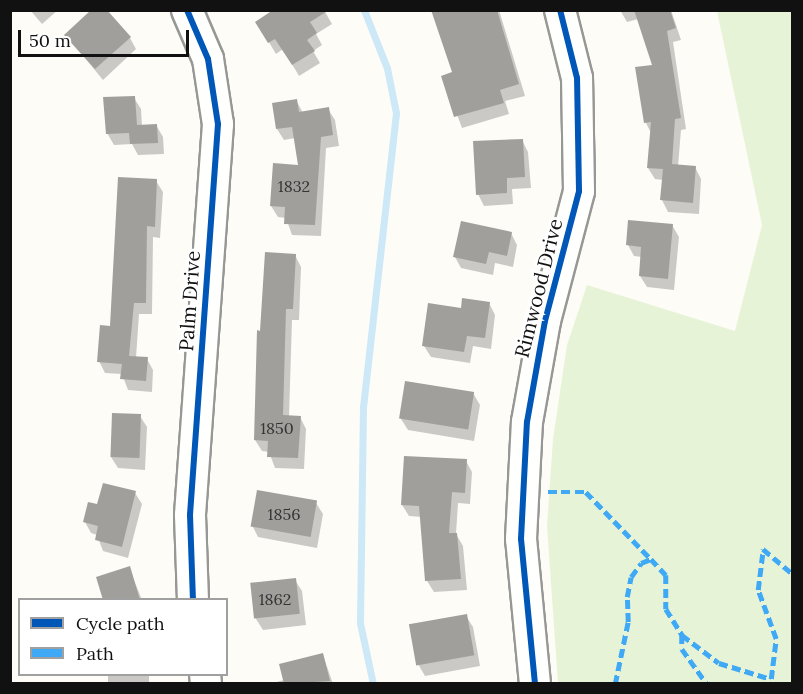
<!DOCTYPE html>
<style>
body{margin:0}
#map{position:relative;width:803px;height:694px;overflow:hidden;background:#fdfcf7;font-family:Lora,serif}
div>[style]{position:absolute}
.green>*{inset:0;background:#e7f3d7}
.shadow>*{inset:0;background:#0003;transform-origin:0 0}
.stream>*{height:7px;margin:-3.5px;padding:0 3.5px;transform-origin:3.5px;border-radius:3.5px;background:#cde8f7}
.building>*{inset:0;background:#a19f9c;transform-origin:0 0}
.roads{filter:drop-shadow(2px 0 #979795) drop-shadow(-2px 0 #979795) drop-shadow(0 2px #979795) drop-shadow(0 -2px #979795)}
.minor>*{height:30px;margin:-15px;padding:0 15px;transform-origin:15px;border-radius:15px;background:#fffffe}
.quiet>*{height:4.5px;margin-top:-2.25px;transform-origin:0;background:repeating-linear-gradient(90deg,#3fa9f5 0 9px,transparent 0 13.5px)}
.cycleway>*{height:6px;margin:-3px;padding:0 3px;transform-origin:3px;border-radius:3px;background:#0057b8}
span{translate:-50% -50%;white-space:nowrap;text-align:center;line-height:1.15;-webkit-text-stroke:6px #fff;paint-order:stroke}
.number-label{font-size:16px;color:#353434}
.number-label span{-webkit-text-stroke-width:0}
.street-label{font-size:20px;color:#111}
.frame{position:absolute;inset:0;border:12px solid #111;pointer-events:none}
.legend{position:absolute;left:18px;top:598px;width:210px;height:78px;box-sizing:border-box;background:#fff;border:2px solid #a0a0a0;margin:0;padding:8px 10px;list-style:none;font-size:18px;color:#111}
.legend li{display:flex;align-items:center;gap:12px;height:30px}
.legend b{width:30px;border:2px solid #a0a0a0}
.scale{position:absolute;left:18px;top:30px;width:171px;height:27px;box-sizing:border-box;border:3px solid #111;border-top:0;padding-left:8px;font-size:18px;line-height:21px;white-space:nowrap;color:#111;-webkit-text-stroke:4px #fff;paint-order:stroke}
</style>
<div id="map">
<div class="green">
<div style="clip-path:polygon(717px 11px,792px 11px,792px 683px,558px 683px,547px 526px,553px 439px,567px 345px,587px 285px,735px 331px,762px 225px)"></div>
</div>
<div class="shadow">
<div style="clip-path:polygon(30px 10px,58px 10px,42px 24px)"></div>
<div style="clip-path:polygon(324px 10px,332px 24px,316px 34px,322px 45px,313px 51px,320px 63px,299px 76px,283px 49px,276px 54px,257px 22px)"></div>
<div style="clip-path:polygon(433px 10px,499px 10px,525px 96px,505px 101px,509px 114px,462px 128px,443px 77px,454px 73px)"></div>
<div style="clip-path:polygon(620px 10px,671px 10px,681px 40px,673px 42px,686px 129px,681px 130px,678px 166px,695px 167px,701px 179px,699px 214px,668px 212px,662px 200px,663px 180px,655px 179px,648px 168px,651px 133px,646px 123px,654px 66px,638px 19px,627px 22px)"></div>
<div style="clip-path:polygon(66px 35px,130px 38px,136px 49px,103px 80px)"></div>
<div style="clip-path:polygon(134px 98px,141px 109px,142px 126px,156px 125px,163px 137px,164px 154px,138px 155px,132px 144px,114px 145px,107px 133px)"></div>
<div style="clip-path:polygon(296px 100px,303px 113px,328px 109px,335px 120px,339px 146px,326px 148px,321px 236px,292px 235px,286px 218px,278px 217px,271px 206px,300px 167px,295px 138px,284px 140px,277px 129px)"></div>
<div style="clip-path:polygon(522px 140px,528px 152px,531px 188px,512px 189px,513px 204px,484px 206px,478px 194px)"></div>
<div style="clip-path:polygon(156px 181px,163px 192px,160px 238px,153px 237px,152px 314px,139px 314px,136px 358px,147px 359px,153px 370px,152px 392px,128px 390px,122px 374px,105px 373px,99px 361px)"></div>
<div style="clip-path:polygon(672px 225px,679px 237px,674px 290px,647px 287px,640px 276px,642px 257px,634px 256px,628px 245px)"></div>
<div style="clip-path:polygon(511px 233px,517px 245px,513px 267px,495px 263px,493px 275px,461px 268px,455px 257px)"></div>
<div style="clip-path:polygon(295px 255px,301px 267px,299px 320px,292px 320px,289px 417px,300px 417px,306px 429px,304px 469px,275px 468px,269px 452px,262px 451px,255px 440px,262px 332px)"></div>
<div style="clip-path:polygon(489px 303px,495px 315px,491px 349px,473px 346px,470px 363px,431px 357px,424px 346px,462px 309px)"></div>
<div style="clip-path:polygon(473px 393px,480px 405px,474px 441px,408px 430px,401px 419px)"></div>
<div style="clip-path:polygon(140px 416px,147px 427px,145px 470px,118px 468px,111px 457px)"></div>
<div style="clip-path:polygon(466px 461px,472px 472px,470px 504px,458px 503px,456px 534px,463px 546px,467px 590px,434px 592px,427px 581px,422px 517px,409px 516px,402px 505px)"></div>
<div style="clip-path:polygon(135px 493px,142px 504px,128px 558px,103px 551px,97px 535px,91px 533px,85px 522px,98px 506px)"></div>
<div style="clip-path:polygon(316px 503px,323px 514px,317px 548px,258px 537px,252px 525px)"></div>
<div style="clip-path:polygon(129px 568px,142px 600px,105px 600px)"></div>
<div style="clip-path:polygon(295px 580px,302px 591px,306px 625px,263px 630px,256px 619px,252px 585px)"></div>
<div style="clip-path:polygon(466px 616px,473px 627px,480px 666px,425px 676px,418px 664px)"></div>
<div style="clip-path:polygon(323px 655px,333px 684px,269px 684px,284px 680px)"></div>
<div style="left:108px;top:674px;width:41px;height:10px"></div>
</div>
<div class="stream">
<div style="left:364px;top:10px;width:62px;rotate:68.4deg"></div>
<div style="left:387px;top:68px;width:46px;rotate:78.7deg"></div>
<div style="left:396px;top:113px;width:296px;rotate:96.4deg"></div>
<div style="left:363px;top:407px;width:216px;rotate:90.8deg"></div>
<div style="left:360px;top:623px;width:62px;rotate:78deg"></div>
</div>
<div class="building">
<div style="clip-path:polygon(91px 10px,107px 10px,131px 37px,95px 69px,64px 35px)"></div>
<div style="clip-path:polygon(273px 10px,329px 10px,310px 22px,317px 33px,307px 40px,315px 51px,292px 65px,275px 39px,268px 43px,255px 22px)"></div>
<div style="clip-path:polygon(431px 10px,497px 10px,519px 84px,500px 90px,504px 103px,454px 117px,441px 76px,452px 72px)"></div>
<div style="clip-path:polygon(634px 10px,670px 10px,676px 28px,667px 31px,681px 118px,675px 119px,672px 164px,696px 166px,693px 203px,660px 200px,663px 169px,647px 168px,651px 122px,644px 123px,635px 67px,652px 65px)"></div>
<div style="clip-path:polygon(135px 96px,137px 125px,157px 124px,158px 143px,130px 144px,129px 133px,106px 134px,103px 97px)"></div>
<div style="clip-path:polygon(297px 99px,299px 112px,329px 107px,333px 135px,321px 137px,315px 225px,284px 224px,285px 207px,270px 206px,273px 163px,298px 165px,292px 127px,276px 129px,272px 103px)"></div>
<div style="clip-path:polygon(523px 139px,525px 177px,507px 178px,507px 193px,476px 195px,473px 141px)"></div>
<div style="clip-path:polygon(118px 177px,157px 179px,155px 227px,147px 226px,146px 303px,134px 303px,129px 356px,148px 357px,146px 381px,120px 379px,122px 364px,97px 362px,100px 325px,110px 326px)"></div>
<div style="clip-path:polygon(628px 220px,673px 224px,668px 279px,639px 276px,641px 247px,626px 245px)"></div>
<div style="clip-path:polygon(461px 221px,512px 232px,507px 256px,489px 252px,486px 264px,453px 257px)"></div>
<div style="clip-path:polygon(265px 252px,296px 254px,293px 309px,286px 309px,283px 415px,301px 416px,298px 458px,267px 457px,268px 441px,254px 440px,257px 330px,260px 331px)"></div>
<div style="clip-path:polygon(462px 298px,490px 302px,485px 338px,467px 336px,464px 352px,422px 346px,428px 303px,461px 308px)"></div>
<div style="left:405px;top:381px;width:70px;height:38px;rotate:9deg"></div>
<div style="left:112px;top:413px;width:29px;height:44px;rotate:2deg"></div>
<div style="clip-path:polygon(404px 456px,467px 459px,465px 493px,452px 492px,449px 533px,457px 533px,461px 579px,425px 581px,419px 506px,401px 505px)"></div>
<div style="clip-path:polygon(103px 483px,136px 491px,122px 547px,95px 540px,98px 526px,83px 522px,88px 502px,97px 504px)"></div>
<div style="left:257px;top:490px;width:61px;height:37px;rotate:10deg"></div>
<div style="clip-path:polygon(130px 566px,140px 600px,103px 600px,96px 577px)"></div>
<div style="left:296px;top:578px;width:36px;height:46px;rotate:84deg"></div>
<div style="left:467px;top:614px;width:42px;height:59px;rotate:80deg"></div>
<div style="clip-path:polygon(323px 653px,330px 681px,284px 684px,279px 664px)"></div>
</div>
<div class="roads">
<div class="minor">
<div style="left:187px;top:10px;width:53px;rotate:66.8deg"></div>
<div style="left:208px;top:59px;width:66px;rotate:81.3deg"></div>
<div style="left:218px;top:124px;width:392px;rotate:94.1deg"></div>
<div style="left:190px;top:515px;width:85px;rotate:88deg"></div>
<div style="left:205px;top:674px;width:10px;rotate:84deg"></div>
<div style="left:535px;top:684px;width:146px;rotate:-95.5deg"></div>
<div style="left:521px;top:539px;width:117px;rotate:-87.1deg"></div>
<div style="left:527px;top:422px;width:103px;rotate:-79.9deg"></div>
<div style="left:545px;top:321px;width:134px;rotate:-75.3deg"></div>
<div style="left:579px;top:191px;width:113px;rotate:-91deg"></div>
<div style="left:577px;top:78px;width:70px;rotate:-104deg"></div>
</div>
</div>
<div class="quiet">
<div style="left:548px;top:492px;width:38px"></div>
<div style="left:586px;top:492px;width:93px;rotate:45.9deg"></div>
<div style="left:682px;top:635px;width:14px;rotate:90deg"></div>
<div style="left:682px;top:649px;width:43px;rotate:54.5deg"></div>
<div style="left:615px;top:684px;width:63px;rotate:-78.2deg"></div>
<div style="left:628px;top:622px;width:25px;rotate:-92deg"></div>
<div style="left:627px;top:597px;width:20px;rotate:-79deg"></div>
<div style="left:631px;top:577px;width:17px;rotate:-54deg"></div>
<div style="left:641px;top:563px;width:11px;rotate:-22deg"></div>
<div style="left:651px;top:559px;width:22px;rotate:47deg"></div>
<div style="left:666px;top:575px;width:34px;rotate:90deg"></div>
<div style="left:666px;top:609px;width:31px;rotate:58deg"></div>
<div style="left:682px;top:635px;width:46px;rotate:37.1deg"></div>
<div style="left:719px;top:663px;width:54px;rotate:17.1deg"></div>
<div style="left:771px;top:679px;width:40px;rotate:-82.9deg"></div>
<div style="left:776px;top:639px;width:52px;rotate:-110.2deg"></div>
<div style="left:758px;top:590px;width:41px;rotate:-83deg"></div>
<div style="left:763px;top:549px;width:38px;rotate:40deg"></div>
</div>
<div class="cycleway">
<div style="left:187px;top:10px;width:53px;rotate:66.8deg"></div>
<div style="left:208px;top:59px;width:66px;rotate:81.3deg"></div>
<div style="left:218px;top:124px;width:392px;rotate:94.1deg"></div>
<div style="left:190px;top:515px;width:85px;rotate:88deg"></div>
<div style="left:535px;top:684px;width:146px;rotate:-95.5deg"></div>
<div style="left:521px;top:539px;width:117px;rotate:-87.1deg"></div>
<div style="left:527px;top:422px;width:103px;rotate:-79.9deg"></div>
<div style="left:545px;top:321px;width:134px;rotate:-75.3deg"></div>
<div style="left:579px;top:191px;width:113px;rotate:-91deg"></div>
<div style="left:577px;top:78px;width:70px;rotate:-104deg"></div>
</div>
<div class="number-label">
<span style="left:294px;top:186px">1832</span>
<span style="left:277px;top:428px">1850</span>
<span style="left:284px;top:514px">1856</span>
<span style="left:275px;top:599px">1862</span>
</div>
<div class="street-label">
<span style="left:538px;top:288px;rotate:-76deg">Rimwood Drive</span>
<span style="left:189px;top:301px;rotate:-86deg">Palm Drive</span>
</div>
<div class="frame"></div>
<ul class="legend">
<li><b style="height:8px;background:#0057b8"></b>Cycle path</li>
<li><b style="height:8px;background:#3fa9f5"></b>Path</li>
</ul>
<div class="scale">50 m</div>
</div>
